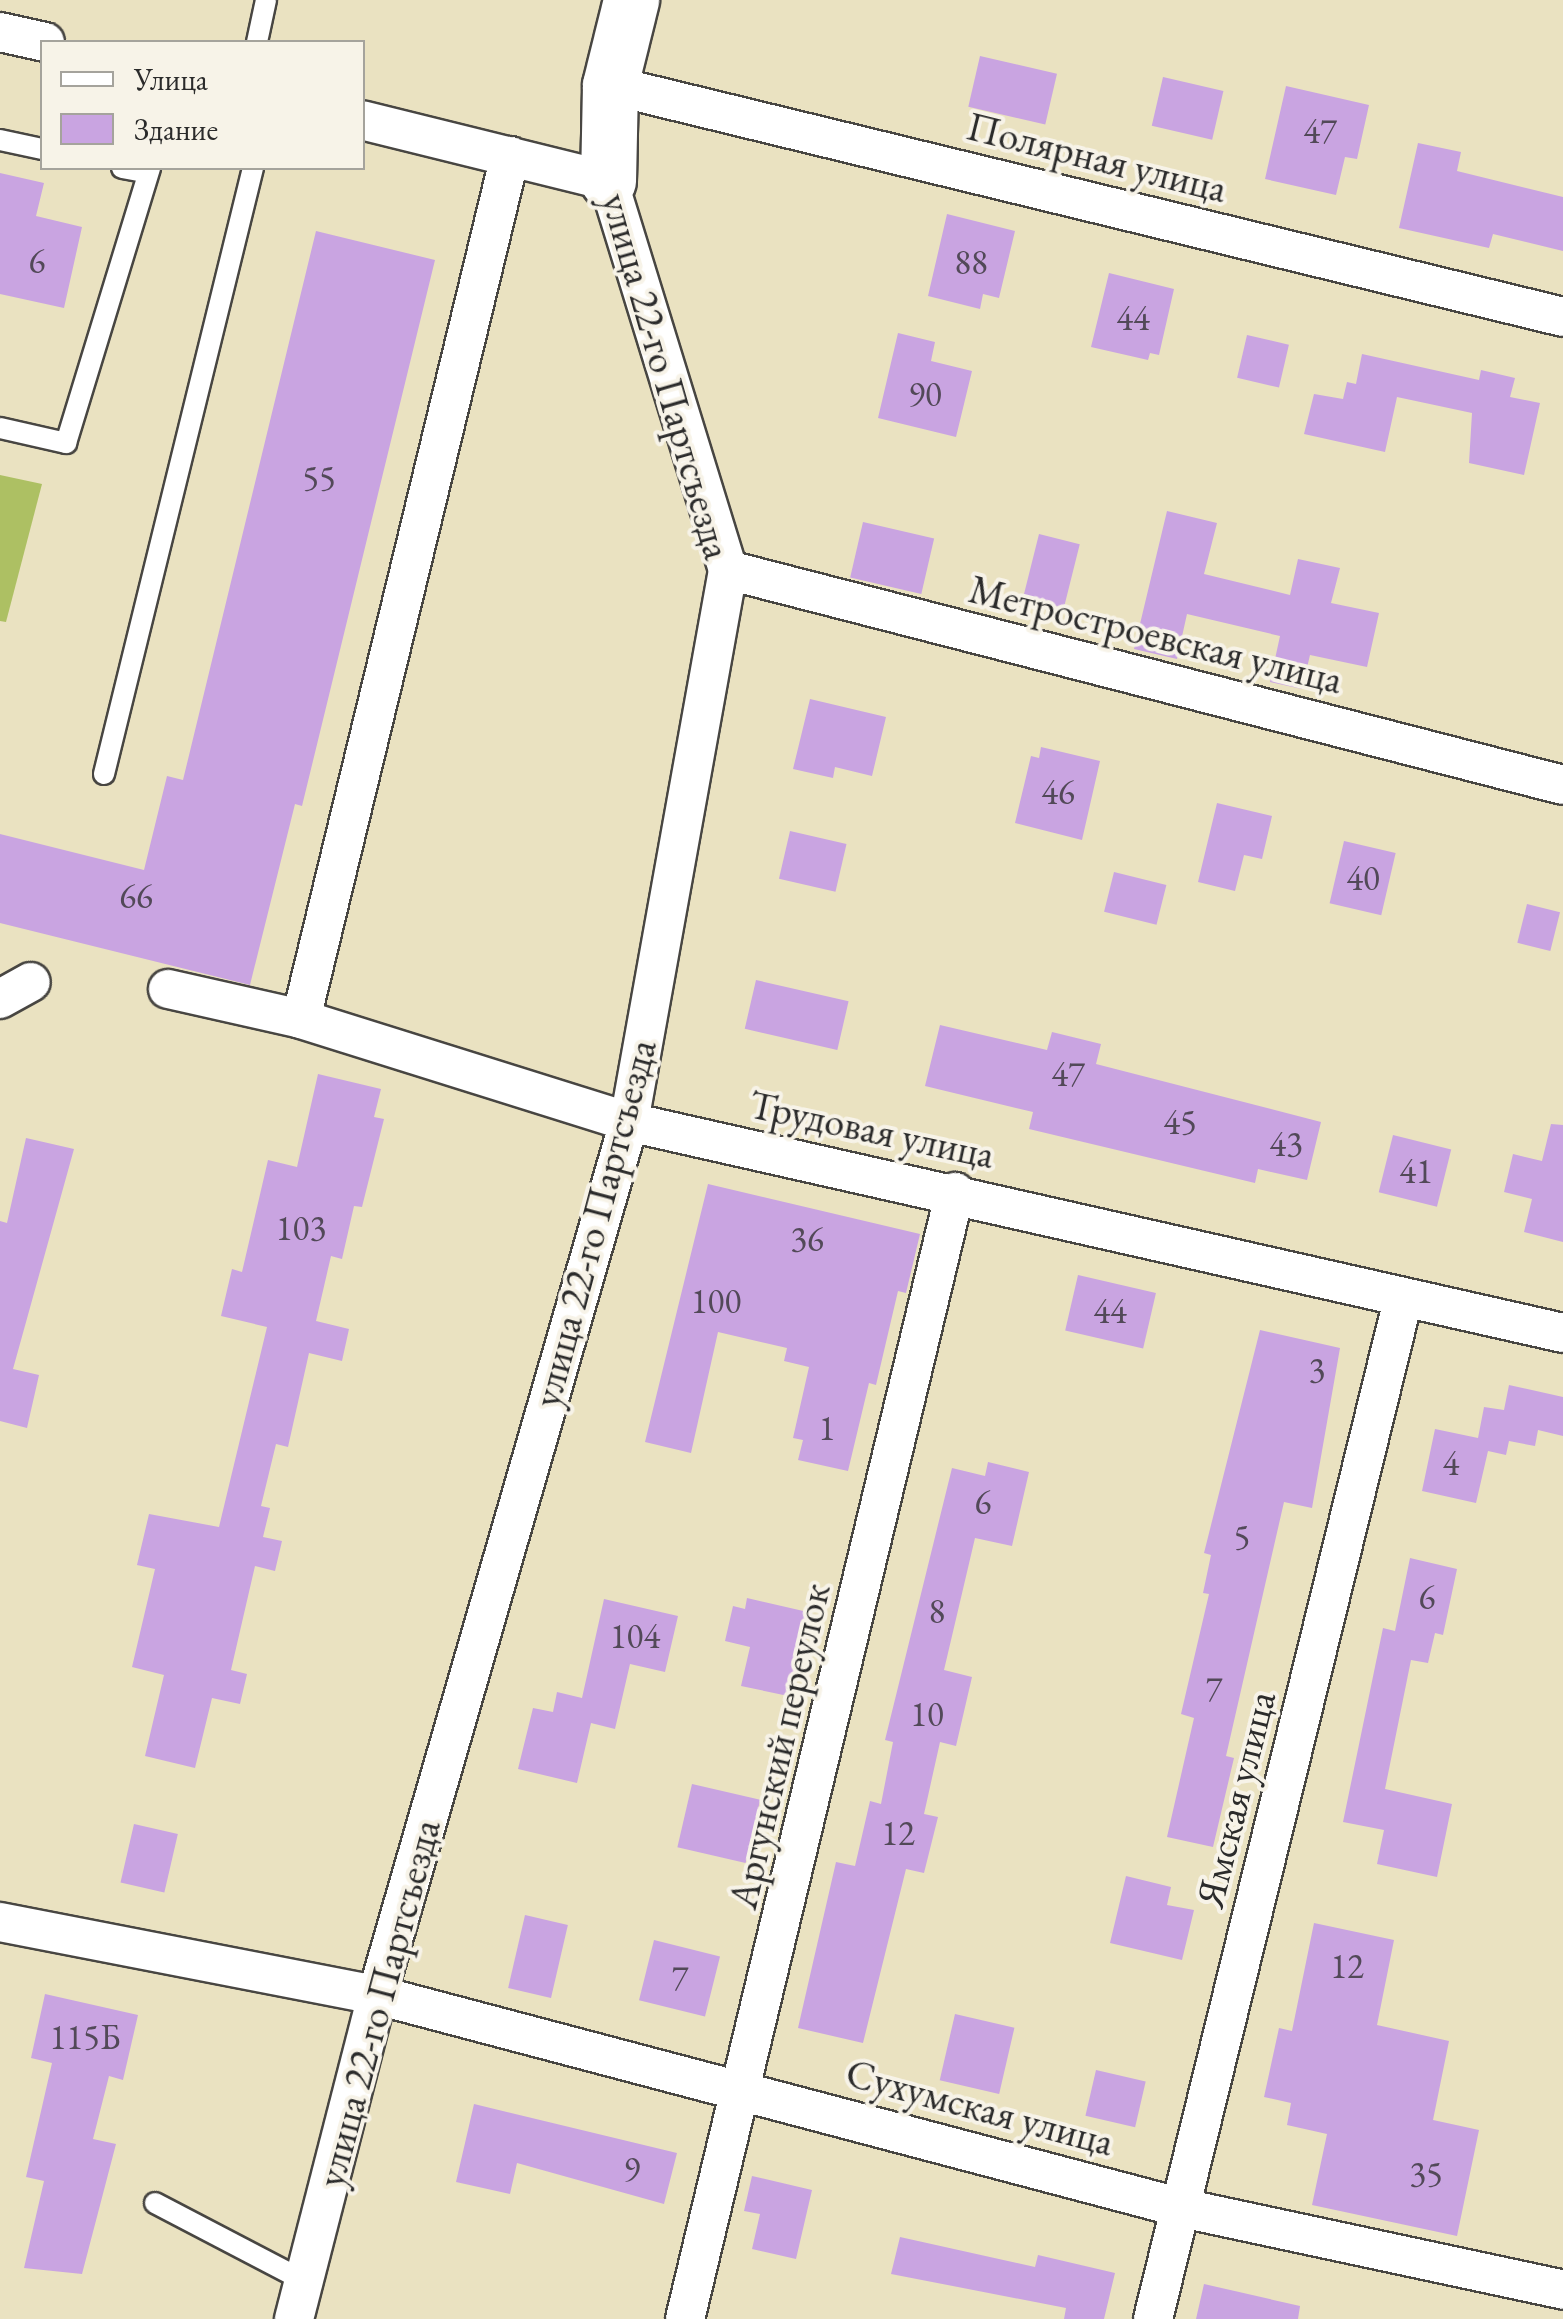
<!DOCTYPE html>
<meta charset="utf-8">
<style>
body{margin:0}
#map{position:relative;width:1563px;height:2319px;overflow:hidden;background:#eae2c1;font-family:"EB Garamond",serif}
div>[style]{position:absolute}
.green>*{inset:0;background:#adc063}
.building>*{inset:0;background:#c9a4e1;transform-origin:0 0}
.roads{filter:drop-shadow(2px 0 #484642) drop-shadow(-2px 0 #484642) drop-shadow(0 2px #484642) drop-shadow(0 -2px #484642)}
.lane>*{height:20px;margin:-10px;padding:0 10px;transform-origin:10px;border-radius:10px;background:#fff}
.street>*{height:38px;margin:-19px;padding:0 19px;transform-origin:19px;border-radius:19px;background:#fff}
.secondary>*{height:55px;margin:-27.5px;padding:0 27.5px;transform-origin:27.5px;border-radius:27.5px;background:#fff}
span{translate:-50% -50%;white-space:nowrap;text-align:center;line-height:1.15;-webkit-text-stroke:8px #f7f3e8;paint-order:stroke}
.number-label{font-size:35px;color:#524958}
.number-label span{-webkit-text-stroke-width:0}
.street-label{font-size:40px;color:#2b2b2b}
.legend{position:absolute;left:40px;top:40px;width:325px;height:130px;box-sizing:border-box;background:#f7f3e8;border:2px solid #a5a39c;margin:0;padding:12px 18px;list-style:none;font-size:30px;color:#2b2b2b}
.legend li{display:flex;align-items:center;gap:20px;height:50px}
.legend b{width:50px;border:2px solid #a5a39c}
</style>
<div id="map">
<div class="green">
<div style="clip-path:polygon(0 475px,42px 484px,6px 622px,0 621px)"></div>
</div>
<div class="building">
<div style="left:980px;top:56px;width:79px;height:52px;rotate:13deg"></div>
<div style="left:1163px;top:77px;width:62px;height:50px;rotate:13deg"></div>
<div style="clip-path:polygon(1286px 86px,1369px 105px,1357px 159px,1345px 157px,1336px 195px,1265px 179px)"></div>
<div style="clip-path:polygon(1418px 143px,1461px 152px,1457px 171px,1563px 197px,1563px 251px,1493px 234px,1489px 248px,1399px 228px)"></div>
<div style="clip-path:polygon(0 173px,44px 183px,36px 216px,82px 227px,64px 308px,0 294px)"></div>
<div style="clip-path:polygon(947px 214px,1015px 231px,999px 298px,983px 294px,980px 309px,928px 296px)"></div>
<div style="clip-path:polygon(316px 231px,435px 260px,302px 806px,295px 804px,250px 985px,0 923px,0 834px,144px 870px,167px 776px,183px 780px)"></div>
<div style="clip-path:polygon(1109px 273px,1174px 289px,1159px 355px,1150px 353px,1148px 360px,1091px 347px)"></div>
<div style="clip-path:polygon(898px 333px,935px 342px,931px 361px,972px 371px,956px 437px,878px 418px)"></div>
<div style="left:1247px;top:335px;width:43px;height:44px;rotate:13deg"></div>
<div style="clip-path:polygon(1362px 354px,1479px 380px,1481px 370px,1515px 378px,1510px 397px,1540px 403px,1524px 475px,1469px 463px,1472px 413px,1397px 397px,1385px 452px,1304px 434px,1314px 394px,1343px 399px,1347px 382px,1356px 384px)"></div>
<div style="clip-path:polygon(1167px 511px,1217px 523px,1204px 574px,1290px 595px,1298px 559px,1340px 568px,1331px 603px,1379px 613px,1367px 667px,1310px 655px,1302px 689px,1270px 682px,1280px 636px,1187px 614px,1177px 659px,1134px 649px)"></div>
<div style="left:863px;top:522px;width:73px;height:57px;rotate:13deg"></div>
<div style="left:1039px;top:534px;width:42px;height:66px;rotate:14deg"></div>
<div style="clip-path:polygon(810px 699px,886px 717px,872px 776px,835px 767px,833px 778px,793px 769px)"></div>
<div style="clip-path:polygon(1041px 747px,1100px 761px,1082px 840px,1015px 823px,1031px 756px,1039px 758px)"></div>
<div style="clip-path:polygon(1217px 803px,1272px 816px,1262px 859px,1244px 855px,1235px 891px,1198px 882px)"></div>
<div style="left:790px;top:831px;width:58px;height:49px;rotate:13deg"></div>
<div style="left:1344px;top:841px;width:53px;height:64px;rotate:13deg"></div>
<div style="left:1114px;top:872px;width:54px;height:41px;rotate:14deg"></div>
<div style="left:1527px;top:904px;width:34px;height:40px;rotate:14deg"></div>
<div style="left:756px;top:980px;width:95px;height:50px;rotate:13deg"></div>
<div style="clip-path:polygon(940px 1025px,1047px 1050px,1052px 1032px,1101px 1044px,1096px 1064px,1321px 1122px,1307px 1180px,1258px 1169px,1255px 1183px,1029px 1129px,1033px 1112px,925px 1086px)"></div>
<div style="clip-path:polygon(318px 1074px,381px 1089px,374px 1117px,384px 1119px,362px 1207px,354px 1206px,342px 1259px,331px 1256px,316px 1321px,349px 1329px,342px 1361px,309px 1353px,288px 1447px,276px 1444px,261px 1506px,270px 1508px,263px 1537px,282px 1541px,275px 1571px,255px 1566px,231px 1670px,247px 1674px,240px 1704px,212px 1698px,195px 1768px,145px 1756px,164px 1675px,132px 1667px,155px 1569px,137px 1565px,149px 1514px,219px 1527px,267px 1327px,221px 1316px,232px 1269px,242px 1272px,268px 1160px,297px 1167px)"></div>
<div style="clip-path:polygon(1551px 1124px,1563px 1125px,1563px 1242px,1524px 1232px,1532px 1199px,1504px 1192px,1513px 1154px,1542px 1161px)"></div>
<div style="left:1393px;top:1135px;width:60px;height:59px;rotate:14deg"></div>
<div style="clip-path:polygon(26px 1138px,74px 1149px,13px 1369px,39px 1375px,27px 1428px,0 1421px,0 1221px,7px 1223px)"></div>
<div style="clip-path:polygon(708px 1184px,920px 1234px,906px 1293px,898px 1291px,876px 1385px,869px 1383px,848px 1471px,798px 1460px,803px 1440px,793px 1438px,809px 1367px,784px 1361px,787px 1348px,718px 1332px,691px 1453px,645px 1442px)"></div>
<div style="left:1078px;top:1275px;width:80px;height:57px;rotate:13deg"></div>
<div style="clip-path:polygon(1260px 1330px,1340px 1348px,1312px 1508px,1284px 1502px,1226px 1756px,1234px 1758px,1213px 1847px,1167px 1837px,1194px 1718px,1181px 1714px,1209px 1594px,1203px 1593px,1211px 1555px,1204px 1553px)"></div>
<div style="clip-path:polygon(1509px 1385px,1563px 1397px,1563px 1436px,1538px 1430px,1535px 1446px,1509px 1441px,1506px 1455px,1488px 1451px,1476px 1503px,1422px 1491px,1435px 1429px,1478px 1438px,1484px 1407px,1504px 1410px)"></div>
<div style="clip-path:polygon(988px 1462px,1029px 1472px,1012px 1546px,975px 1538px,944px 1670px,972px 1677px,956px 1746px,940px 1742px,924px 1814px,938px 1817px,924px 1873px,906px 1869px,863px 2043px,798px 2028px,836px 1862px,855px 1866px,870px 1801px,881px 1804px,893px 1742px,885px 1740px,952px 1468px,985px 1476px)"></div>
<div style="clip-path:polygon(1410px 1558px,1457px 1569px,1443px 1635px,1435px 1633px,1428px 1663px,1411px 1660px,1385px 1789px,1452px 1804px,1437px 1877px,1377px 1864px,1384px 1830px,1343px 1822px,1383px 1628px,1395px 1631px)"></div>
<div style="clip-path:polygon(747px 1598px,812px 1613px,793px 1697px,741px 1686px,750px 1647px,725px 1641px,733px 1606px,745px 1609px)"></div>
<div style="clip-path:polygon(604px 1599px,678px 1616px,665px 1672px,630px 1664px,615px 1729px,591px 1723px,577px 1783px,518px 1769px,533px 1708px,553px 1712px,557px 1692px,582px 1698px)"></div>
<div style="left:692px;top:1784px;width:70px;height:65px;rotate:13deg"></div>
<div style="left:134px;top:1824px;width:45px;height:60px;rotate:13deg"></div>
<div style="clip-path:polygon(1126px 1876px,1171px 1887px,1167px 1905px,1194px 1910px,1182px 1960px,1110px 1943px)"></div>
<div style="left:525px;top:1915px;width:44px;height:75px;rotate:13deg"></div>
<div style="clip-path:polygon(1314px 1923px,1394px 1940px,1377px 2025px,1449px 2041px,1433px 2120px,1479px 2130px,1457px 2236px,1312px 2205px,1327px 2134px,1287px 2125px,1291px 2103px,1264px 2097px,1279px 2028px,1292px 2031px)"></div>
<div style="left:654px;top:1940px;width:68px;height:62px;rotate:14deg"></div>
<div style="clip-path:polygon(45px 1994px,138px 2015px,123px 2080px,109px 2076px,93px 2139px,116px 2144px,82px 2274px,24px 2268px,44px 2181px,26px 2177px,52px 2063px,31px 2058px)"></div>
<div style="left:955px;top:2014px;width:61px;height:68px;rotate:13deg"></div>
<div style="left:1096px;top:2070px;width:51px;height:47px;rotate:13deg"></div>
<div style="clip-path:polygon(474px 2104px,677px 2153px,664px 2204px,517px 2163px,510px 2194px,456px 2182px)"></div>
<div style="clip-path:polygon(752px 2176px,812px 2190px,796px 2259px,752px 2249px,760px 2214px,744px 2211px)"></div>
<div style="clip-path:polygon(900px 2237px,1035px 2267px,1038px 2255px,1115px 2273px,1104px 2319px,1064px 2319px,1066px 2308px,891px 2274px)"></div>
<div style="clip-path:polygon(1204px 2284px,1300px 2306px,1298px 2319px,1196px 2319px)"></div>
</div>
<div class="roads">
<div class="lane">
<div style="left:257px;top:42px;width:43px;rotate:-77.9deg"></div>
<div style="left:0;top:140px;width:43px;rotate:12.1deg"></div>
<div style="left:122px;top:168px;width:22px;rotate:10deg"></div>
<div style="left:0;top:428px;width:68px;rotate:12.8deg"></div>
<div style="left:66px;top:443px;width:288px;rotate:-73deg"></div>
<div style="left:104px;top:774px;width:624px;rotate:-76.19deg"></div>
<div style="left:155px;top:2203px;width:168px;rotate:27.6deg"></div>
</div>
<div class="street">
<div style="left:0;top:32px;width:46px;rotate:12.5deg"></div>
<div style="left:610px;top:85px;width:981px;rotate:13.68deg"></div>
<div style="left:728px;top:570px;width:862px;rotate:14.44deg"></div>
<div style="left:168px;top:989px;width:136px;rotate:12.7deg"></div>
<div style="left:301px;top:1019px;width:344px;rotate:17.4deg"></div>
<div style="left:629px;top:1122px;width:958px;rotate:12.73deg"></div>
<div style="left:0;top:999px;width:35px;rotate:-29deg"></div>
<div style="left:301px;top:1019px;width:888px;rotate:-76.39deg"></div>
<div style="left:0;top:1922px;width:384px;rotate:11deg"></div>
<div style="left:377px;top:1995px;width:833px;rotate:14.82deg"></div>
<div style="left:1182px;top:2208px;width:390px;rotate:12.1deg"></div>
<div style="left:294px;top:2319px;width:334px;rotate:-75.6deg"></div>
<div style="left:377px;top:1995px;width:909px;rotate:-73.9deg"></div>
<div style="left:629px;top:1122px;width:561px;rotate:-79.83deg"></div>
<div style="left:728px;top:570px;width:407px;rotate:-107.1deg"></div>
<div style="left:608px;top:181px;width:253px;rotate:-166.1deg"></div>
<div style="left:685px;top:2319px;width:1159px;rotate:-76.53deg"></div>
<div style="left:1153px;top:2319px;width:1049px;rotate:-76.22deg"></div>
</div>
<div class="secondary">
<div style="left:608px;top:181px;width:96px;rotate:-88.8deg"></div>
<div style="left:610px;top:85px;width:88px;rotate:-76.1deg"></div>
</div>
</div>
<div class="number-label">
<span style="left:1320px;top:131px">47</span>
<span style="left:37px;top:261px">6</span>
<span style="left:971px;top:262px">88</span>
<span style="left:1133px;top:318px">44</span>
<span style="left:925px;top:394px">90</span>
<span style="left:319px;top:478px">55</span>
<span style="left:1058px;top:792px">46</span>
<span style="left:1363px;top:878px">40</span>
<span style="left:136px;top:896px">66</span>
<span style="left:1068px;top:1074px">47</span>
<span style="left:1180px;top:1122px">45</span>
<span style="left:1286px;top:1144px">43</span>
<span style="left:1416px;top:1171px">41</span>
<span style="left:301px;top:1228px">103</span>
<span style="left:807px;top:1239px">36</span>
<span style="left:716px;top:1301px">100</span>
<span style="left:1110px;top:1311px">44</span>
<span style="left:1317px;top:1370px">3</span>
<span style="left:827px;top:1428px">1</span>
<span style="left:1451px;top:1463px">4</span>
<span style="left:983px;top:1502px">6</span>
<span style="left:1242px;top:1537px">5</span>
<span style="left:1427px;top:1597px">6</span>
<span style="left:937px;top:1611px">8</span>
<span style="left:635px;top:1636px">104</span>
<span style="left:1214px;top:1689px">7</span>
<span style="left:927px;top:1714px">10</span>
<span style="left:898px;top:1833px">12</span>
<span style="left:1347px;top:1966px">12</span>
<span style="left:680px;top:1978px">7</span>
<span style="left:85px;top:2037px">115Б</span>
<span style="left:632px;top:2169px">9</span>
<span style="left:1426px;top:2174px">35</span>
</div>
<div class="street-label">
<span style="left:1097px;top:157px;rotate:14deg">Полярная улица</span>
<span style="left:667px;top:376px;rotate:74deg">улица 22-го Партсъезда</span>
<span style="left:1156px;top:634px;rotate:14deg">Метростроевская улица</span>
<span style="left:872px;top:1129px;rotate:12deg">Трудовая улица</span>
<span style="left:594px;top:1223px;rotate:-75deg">улица 22-го Партсъезда</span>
<span style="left:779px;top:1746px;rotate:-77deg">Аргунский переулок</span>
<span style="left:1235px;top:1799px;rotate:-76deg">Ямская улица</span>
<span style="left:378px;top:2003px;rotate:-75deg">улица 22-го Партсъезда</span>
<span style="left:980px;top:2107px;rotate:15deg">Сухумская улица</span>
</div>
<ul class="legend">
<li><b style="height:12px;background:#fff"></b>Улица</li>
<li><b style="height:28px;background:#c9a4e1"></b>Здание</li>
</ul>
</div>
